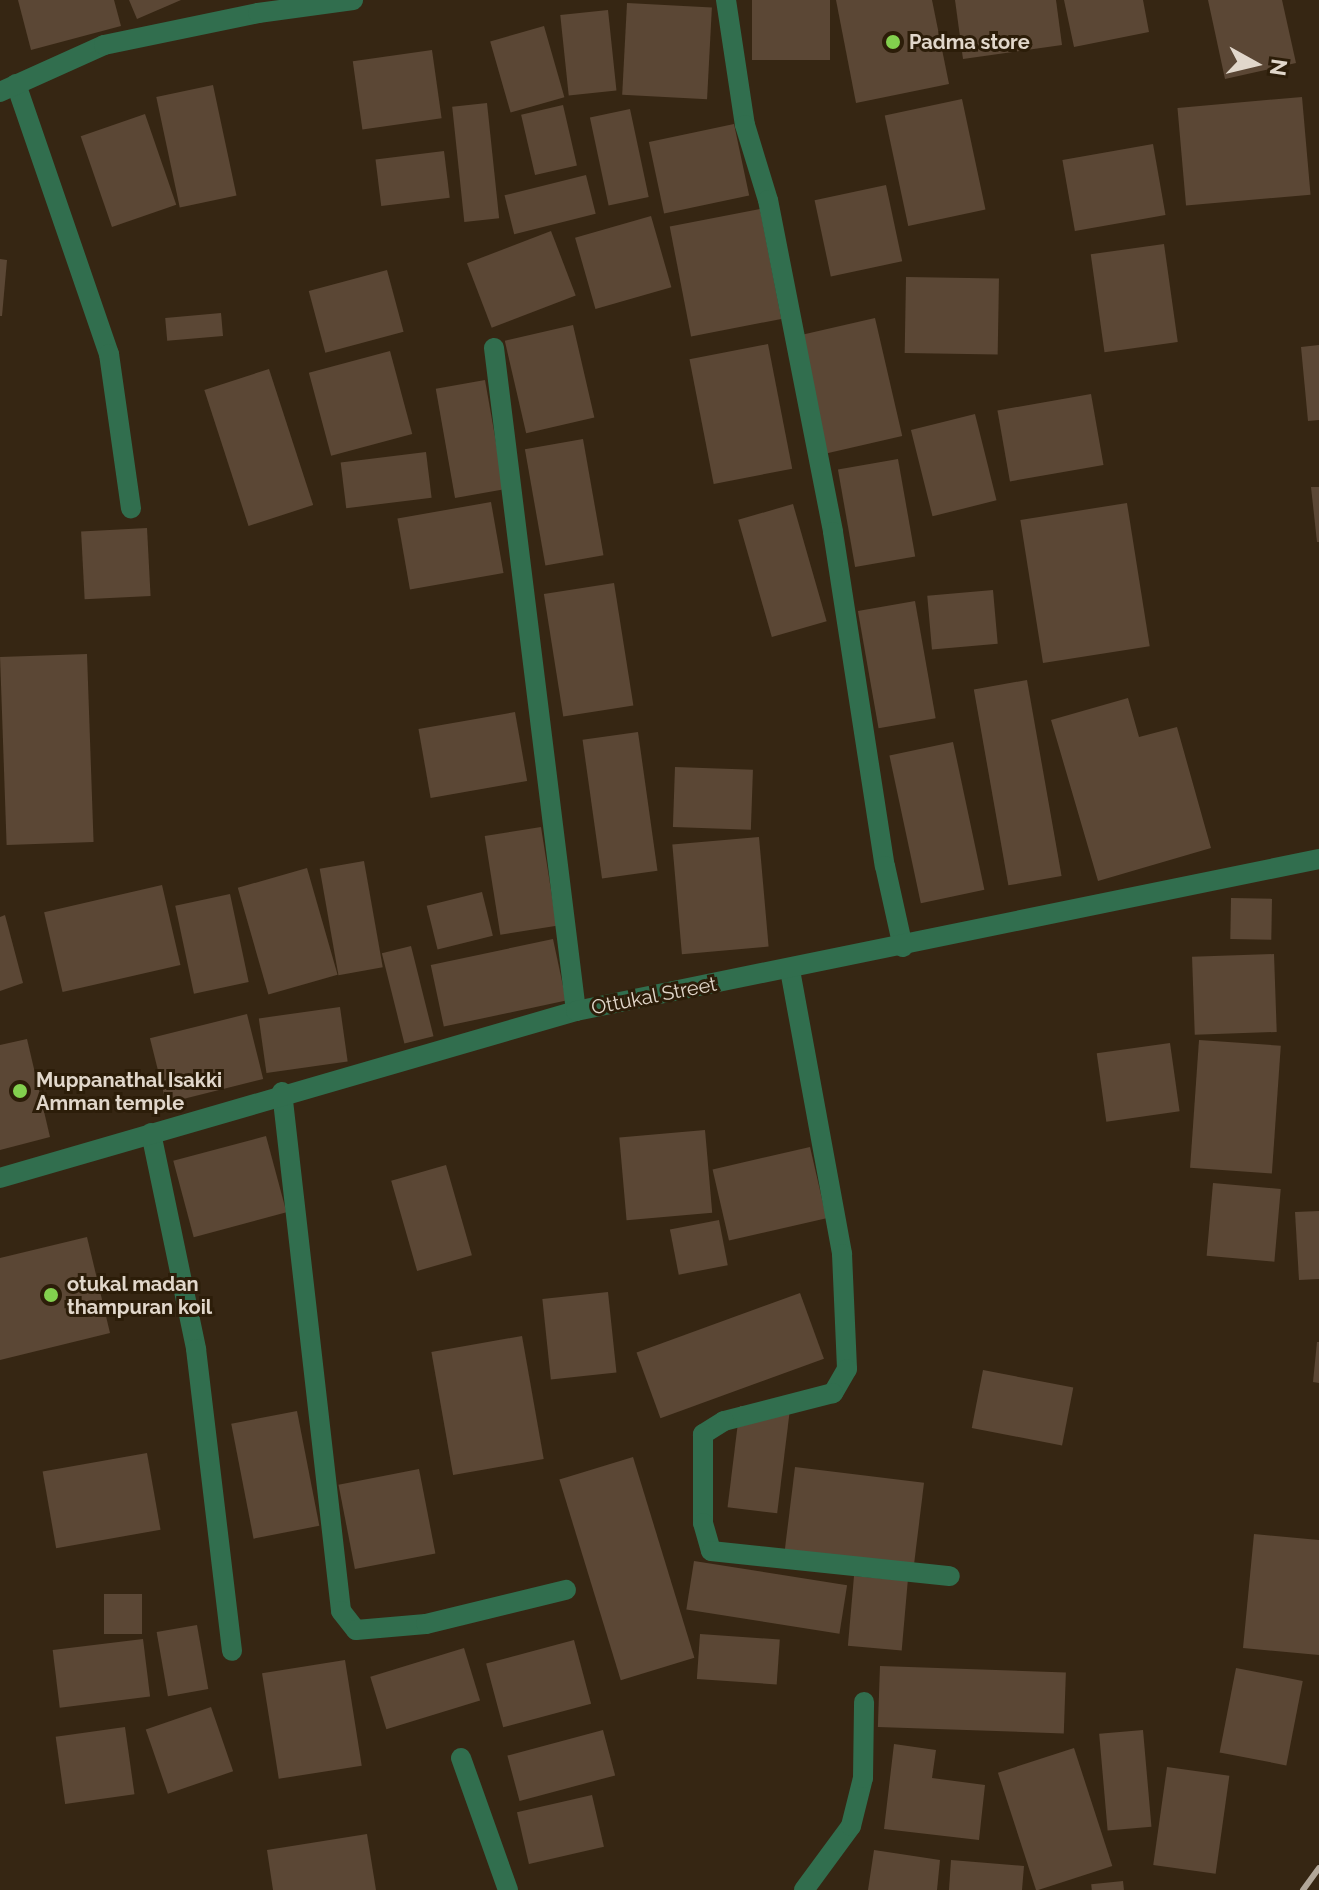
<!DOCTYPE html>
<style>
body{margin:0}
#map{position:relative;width:1319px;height:1890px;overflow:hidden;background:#362613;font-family:Raleway,sans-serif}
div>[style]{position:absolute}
.building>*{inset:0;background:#5b4735;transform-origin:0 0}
.minor>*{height:20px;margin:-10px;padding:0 10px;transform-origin:10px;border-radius:10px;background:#316e4e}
.rail>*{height:6px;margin:-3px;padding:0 3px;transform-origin:3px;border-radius:3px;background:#b2a799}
.dots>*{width:22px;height:22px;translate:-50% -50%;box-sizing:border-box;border:4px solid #2c1d09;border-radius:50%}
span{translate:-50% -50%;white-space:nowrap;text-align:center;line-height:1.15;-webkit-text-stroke:6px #2c1d09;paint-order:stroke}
.poi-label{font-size:20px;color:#e1d7cb;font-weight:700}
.left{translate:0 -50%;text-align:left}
.street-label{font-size:20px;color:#e1d7cb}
.north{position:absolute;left:1215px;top:24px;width:80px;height:80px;-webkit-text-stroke:6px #2c1d09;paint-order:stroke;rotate:98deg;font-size:22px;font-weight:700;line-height:32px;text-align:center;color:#e1d7cb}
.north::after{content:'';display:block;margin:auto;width:28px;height:36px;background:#e1d7cb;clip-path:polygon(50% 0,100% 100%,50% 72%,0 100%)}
</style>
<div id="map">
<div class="building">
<div style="clip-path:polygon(18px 0,114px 0,121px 26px,31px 50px)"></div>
<div style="clip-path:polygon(129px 0,181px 0,137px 19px)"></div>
<div style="left:752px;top:0;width:78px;height:60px"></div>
<div style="clip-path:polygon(836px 0,932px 0,949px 84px,856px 103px)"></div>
<div style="clip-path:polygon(955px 0,1056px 0,1062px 45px,963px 59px)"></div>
<div style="clip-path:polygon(1064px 0,1143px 0,1149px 32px,1074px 47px)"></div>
<div style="clip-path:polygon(1208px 0,1282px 0,1296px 63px,1225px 79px)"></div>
<div style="left:627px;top:3px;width:85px;height:92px;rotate:3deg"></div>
<div style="left:608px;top:10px;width:81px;height:48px;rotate:84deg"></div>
<div style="left:544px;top:26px;width:74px;height:56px;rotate:74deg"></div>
<div style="left:432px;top:50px;width:69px;height:80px;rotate:82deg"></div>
<div style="left:213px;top:85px;width:113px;height:58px;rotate:78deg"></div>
<div style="left:1302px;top:97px;width:98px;height:125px;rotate:85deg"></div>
<div style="left:962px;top:99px;width:113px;height:79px;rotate:78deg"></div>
<div style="left:487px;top:103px;width:116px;height:35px;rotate:84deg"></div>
<div style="left:563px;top:105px;width:62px;height:43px;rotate:77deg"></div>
<div style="left:630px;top:109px;width:90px;height:41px;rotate:78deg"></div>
<div style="left:145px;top:114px;width:96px;height:68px;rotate:71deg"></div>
<div style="left:734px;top:124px;width:73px;height:87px;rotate:78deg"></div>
<div style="left:1153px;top:144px;width:72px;height:92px;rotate:80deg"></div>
<div style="left:444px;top:151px;width:47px;height:69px;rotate:83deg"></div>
<div style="left:586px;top:175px;width:40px;height:84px;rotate:76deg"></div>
<div style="left:886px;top:185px;width:78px;height:73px;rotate:78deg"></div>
<div style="left:760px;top:209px;width:112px;height:92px;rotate:79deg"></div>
<div style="left:651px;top:216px;width:74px;height:79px;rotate:74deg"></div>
<div style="left:551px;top:231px;width:69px;height:90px;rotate:69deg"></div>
<div style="left:1164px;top:244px;width:99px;height:74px;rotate:82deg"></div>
<div style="clip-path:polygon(0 259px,7px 260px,2px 316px,0 316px)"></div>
<div style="left:387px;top:270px;width:64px;height:81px;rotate:75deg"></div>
<div style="left:906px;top:277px;width:93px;height:76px;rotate:1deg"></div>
<div style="left:221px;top:313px;width:23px;height:56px;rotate:85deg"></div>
<div style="left:875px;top:318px;width:121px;height:77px;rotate:77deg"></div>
<div style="left:573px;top:325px;width:95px;height:70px;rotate:77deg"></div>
<div style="left:768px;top:344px;width:127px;height:80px;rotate:79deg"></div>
<div style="clip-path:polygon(1319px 345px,1319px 420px,1308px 421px,1301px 347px)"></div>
<div style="left:390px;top:351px;width:86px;height:84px;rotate:75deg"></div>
<div style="left:269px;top:369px;width:143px;height:68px;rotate:72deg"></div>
<div style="left:485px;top:380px;width:111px;height:50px;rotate:80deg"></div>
<div style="left:1091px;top:394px;width:72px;height:95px;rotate:80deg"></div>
<div style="left:975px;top:414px;width:89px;height:66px;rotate:76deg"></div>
<div style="left:583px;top:439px;width:118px;height:59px;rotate:80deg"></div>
<div style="left:426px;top:452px;width:46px;height:86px;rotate:83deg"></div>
<div style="left:898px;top:459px;width:99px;height:61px;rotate:80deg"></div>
<div style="clip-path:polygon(1311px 487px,1319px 487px,1319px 542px,1317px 542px)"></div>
<div style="left:491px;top:502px;width:72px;height:95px;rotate:80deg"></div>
<div style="left:1127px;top:503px;width:145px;height:108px;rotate:81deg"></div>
<div style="left:793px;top:504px;width:122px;height:57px;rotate:74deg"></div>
<div style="left:147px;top:528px;width:68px;height:66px;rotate:87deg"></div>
<div style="left:614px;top:583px;width:124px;height:71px;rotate:81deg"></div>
<div style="left:993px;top:590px;width:54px;height:66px;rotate:85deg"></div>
<div style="left:915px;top:601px;width:119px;height:58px;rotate:80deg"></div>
<div style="left:87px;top:654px;width:188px;height:87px;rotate:88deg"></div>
<div style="left:1027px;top:680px;width:199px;height:54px;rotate:80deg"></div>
<div style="clip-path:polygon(1128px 698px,1139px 737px,1177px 727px,1211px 848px,1098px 881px,1051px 720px)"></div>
<div style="left:515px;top:712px;width:70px;height:98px;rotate:80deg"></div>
<div style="left:638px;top:732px;width:140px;height:56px;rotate:82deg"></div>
<div style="left:953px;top:742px;width:151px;height:65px;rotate:78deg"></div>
<div style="left:675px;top:767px;width:78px;height:60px;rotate:2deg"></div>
<div style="left:541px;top:827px;width:100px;height:57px;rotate:81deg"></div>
<div style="left:759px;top:837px;width:110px;height:87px;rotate:85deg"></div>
<div style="left:364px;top:861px;width:108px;height:45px;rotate:80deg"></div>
<div style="left:307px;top:868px;width:111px;height:72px;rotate:74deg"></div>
<div style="left:162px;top:885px;width:82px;height:121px;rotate:77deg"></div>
<div style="left:482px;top:892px;width:45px;height:57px;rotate:76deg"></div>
<div style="left:230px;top:894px;width:90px;height:56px;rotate:78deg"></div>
<div style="left:1231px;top:898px;width:41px;height:41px;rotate:1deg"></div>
<div style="clip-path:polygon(5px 915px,23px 983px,0 991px,0 917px)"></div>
<div style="left:553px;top:939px;width:63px;height:125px;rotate:78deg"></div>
<div style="left:411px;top:946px;width:93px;height:30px;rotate:76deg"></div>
<div style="left:1274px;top:954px;width:78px;height:82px;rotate:88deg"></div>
<div style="left:340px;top:1007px;width:55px;height:82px;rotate:82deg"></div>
<div style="left:247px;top:1014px;width:67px;height:100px;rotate:76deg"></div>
<div style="clip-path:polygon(27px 1039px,50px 1137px,0 1150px,0 1045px)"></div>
<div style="left:1199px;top:1040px;width:82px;height:128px;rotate:4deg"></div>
<div style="left:1170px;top:1043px;width:69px;height:74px;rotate:82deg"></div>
<div style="left:705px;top:1130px;width:83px;height:86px;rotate:85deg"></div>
<div style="left:266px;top:1136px;width:79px;height:96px;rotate:75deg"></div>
<div style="left:810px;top:1147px;width:73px;height:100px;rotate:77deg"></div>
<div style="left:446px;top:1165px;width:94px;height:57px;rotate:74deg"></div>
<div style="left:1213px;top:1183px;width:68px;height:73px;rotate:5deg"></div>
<div style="clip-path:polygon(1319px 1211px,1319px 1279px,1299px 1280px,1295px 1212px)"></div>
<div style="left:719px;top:1220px;width:46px;height:50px;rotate:79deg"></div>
<div style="clip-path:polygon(87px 1237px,110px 1333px,0 1360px,0 1258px)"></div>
<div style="left:608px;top:1292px;width:81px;height:66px;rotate:84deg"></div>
<div style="left:800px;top:1293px;width:70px;height:174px;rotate:70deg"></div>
<div style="left:522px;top:1336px;width:125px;height:92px;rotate:80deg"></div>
<div style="clip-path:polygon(1317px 1342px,1319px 1342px,1319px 1383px,1313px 1382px)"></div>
<div style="left:983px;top:1370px;width:92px;height:59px;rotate:11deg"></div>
<div style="left:740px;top:1406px;width:50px;height:102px;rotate:7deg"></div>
<div style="left:297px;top:1411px;width:117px;height:67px;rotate:79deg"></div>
<div style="left:147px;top:1453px;width:78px;height:106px;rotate:80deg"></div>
<div style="left:633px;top:1457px;width:210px;height:77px;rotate:73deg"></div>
<div style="left:795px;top:1467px;width:130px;height:87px;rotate:7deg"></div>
<div style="left:419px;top:1469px;width:86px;height:82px;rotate:79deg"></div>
<div style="clip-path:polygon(1254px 1534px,1319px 1540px,1319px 1655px,1243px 1648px)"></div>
<div style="left:694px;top:1561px;width:155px;height:49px;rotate:9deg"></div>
<div style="left:854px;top:1576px;width:54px;height:70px;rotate:5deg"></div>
<div style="left:104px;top:1594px;width:38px;height:40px"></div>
<div style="left:197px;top:1625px;width:65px;height:41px;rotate:80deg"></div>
<div style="left:700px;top:1634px;width:80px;height:45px;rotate:4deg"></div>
<div style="left:143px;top:1639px;width:58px;height:91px;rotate:83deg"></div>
<div style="left:574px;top:1640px;width:66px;height:91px;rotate:75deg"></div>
<div style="left:464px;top:1648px;width:55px;height:98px;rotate:73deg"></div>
<div style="left:345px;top:1660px;width:107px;height:84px;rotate:81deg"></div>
<div style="left:880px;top:1666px;width:186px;height:61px;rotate:2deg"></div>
<div style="left:1236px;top:1668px;width:68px;height:86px;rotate:11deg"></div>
<div style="left:211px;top:1707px;width:68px;height:69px;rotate:71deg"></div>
<div style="left:125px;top:1727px;width:68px;height:70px;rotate:82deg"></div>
<div style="left:603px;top:1730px;width:47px;height:99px;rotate:75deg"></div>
<div style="left:1143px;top:1730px;width:97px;height:44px;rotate:85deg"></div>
<div style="clip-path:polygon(894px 1744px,936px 1750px,932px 1778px,985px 1785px,979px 1840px,884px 1829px)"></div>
<div style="left:1074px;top:1748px;width:124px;height:80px;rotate:72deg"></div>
<div style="left:1167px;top:1767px;width:63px;height:99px;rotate:8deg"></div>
<div style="left:592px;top:1795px;width:53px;height:77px;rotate:77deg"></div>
<div style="clip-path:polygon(367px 1834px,376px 1890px,273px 1890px,267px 1850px)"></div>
<div style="clip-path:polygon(874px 1850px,940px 1860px,937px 1890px,868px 1890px)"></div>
<div style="clip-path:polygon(951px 1860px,1024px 1866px,1022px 1890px,949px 1890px)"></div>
<div style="left:1123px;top:1881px;width:9px;height:32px;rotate:84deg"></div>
</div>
<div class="minor">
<div style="left:726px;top:0;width:126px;rotate:81.4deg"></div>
<div style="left:745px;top:125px;width:78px;rotate:73deg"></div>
<div style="left:768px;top:200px;width:338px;rotate:78.9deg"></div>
<div style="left:833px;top:532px;width:338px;rotate:81.2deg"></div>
<div style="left:885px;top:866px;width:83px;rotate:77.5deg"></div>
<div style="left:16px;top:84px;width:286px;rotate:71deg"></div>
<div style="left:109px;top:354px;width:156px;rotate:81.9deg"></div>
<div style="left:0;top:92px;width:114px;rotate:-24.3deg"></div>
<div style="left:104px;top:45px;width:157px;rotate:-11.7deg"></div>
<div style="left:258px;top:13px;width:96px;rotate:-7.8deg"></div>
<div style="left:494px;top:348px;width:668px;rotate:82.95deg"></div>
<div style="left:790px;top:970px;width:289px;rotate:79.6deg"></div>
<div style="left:842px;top:1254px;width:115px;rotate:87.5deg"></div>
<div style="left:847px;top:1369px;width:28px;rotate:120deg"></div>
<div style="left:833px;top:1393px;width:113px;rotate:165.6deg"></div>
<div style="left:724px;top:1421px;width:25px;rotate:148deg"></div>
<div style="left:703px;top:1434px;width:89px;rotate:90deg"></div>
<div style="left:703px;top:1523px;width:29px;rotate:74deg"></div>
<div style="left:711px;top:1551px;width:240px;rotate:6deg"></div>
<div style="left:282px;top:1092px;width:522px;rotate:83.51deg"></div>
<div style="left:341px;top:1611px;width:24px;rotate:52deg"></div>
<div style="left:356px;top:1630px;width:70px;rotate:-4.9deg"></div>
<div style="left:426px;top:1624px;width:144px;rotate:-13.7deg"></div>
<div style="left:151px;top:1133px;width:221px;rotate:78.2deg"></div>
<div style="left:196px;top:1349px;width:304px;rotate:83.2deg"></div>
<div style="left:0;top:1178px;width:600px;rotate:-16.17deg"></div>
<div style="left:576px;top:1011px;width:758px;rotate:-11.56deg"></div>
<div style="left:461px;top:1758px;width:140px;rotate:70.4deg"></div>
<div style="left:804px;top:1890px;width:79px;rotate:-53.7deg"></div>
<div style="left:851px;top:1826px;width:49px;rotate:-76deg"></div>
<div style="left:863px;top:1778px;width:76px;rotate:-89.2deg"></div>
</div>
<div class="rail">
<div style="left:1303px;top:1890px;width:27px;rotate:-54deg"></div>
</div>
<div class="dots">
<div style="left:893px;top:42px;background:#83d04e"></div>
<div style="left:20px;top:1091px;background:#83d04e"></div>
<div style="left:51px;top:1295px;background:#83d04e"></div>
</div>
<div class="poi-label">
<span class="left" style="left:909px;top:42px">Padma store</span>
<span class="left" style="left:36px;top:1092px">Muppanathal Isakki<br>Amman temple</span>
<span class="left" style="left:67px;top:1296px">otukal madan<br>thampuran koil</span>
</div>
<div class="street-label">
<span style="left:654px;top:996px;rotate:-11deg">Ottukal Street</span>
</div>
<div class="north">N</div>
</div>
